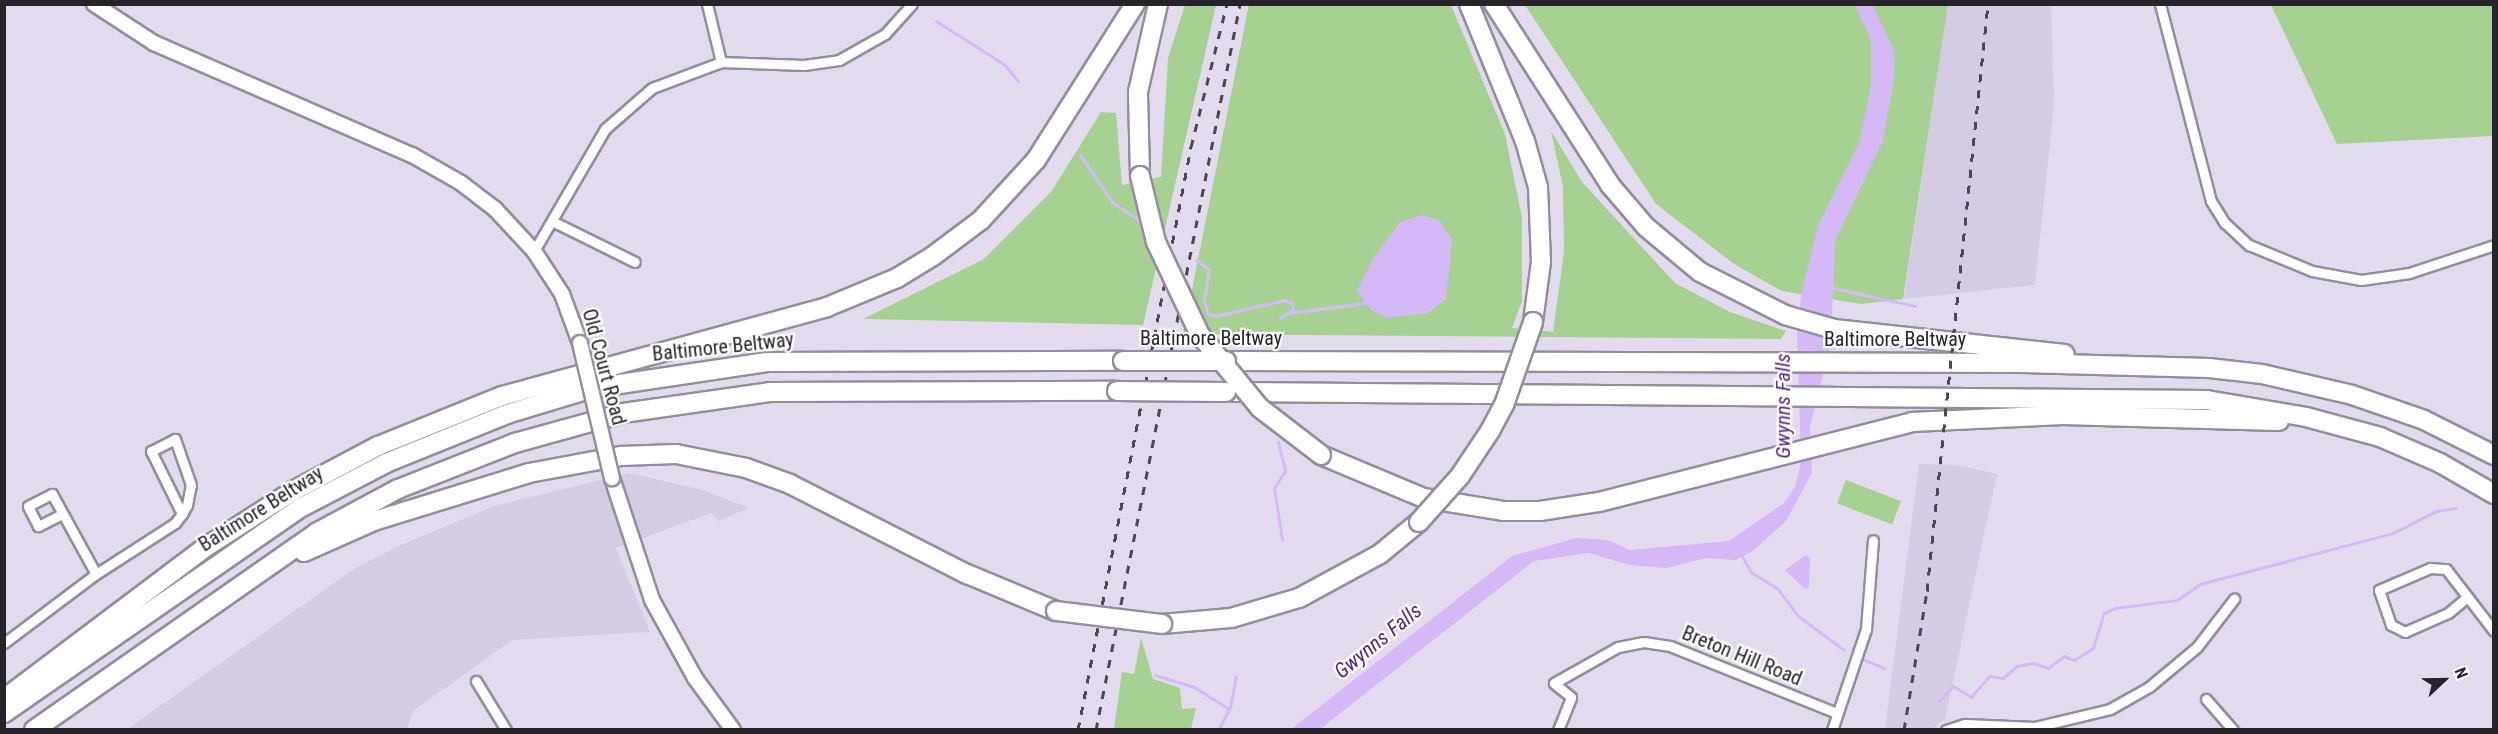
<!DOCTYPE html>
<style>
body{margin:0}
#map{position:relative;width:2498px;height:734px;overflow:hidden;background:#e3dbed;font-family:"Roboto Condensed",sans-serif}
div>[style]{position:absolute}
.built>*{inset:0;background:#d5cbe2}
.green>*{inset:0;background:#a6d091;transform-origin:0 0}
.water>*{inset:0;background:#d5b9f7}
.stream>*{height:3px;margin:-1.5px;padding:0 1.5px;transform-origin:1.5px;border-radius:1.5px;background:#d5b9f7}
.roads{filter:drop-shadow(2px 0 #948d9e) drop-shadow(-2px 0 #948d9e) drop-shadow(0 2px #948d9e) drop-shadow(0 -2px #948d9e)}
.minor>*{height:9px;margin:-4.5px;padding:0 4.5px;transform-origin:4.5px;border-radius:4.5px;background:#fff}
.secondary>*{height:14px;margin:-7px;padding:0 7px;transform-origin:7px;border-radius:7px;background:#fff}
.motorway>*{height:18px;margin:-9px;padding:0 9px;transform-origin:9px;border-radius:9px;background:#fff}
.rail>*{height:3px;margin-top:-1.5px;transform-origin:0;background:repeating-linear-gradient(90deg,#4b4850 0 8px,transparent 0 16px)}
.bridges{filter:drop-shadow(2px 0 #948d9e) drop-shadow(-2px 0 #948d9e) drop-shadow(0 2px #948d9e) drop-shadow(0 -2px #948d9e)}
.secondary-bridge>*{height:14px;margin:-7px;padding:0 7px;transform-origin:7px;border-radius:7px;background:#fff}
.motorway-bridge>*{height:18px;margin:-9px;padding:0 9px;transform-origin:9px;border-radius:9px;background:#fff}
span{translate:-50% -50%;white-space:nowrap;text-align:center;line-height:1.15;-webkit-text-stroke:4.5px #fff;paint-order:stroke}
.street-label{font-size:20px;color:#26242a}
.water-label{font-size:21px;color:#56277f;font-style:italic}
.frame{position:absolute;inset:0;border:6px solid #26242a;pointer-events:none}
.north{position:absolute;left:2414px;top:650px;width:60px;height:60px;-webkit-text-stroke:4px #fff;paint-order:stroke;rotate:68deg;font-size:16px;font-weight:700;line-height:24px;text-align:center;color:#26242a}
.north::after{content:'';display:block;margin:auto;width:21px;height:27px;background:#26242a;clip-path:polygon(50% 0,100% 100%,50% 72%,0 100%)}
</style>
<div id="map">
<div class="built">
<div style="clip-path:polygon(1948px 5px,2051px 5px,2054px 106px,2035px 285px,1904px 299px)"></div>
<div style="clip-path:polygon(1919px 464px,1956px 465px,1997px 474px,1945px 719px,1932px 729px,1885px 729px)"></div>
<div style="clip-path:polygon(629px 473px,699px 489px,749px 508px,719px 521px,711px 513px,616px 548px,650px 632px,512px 640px,413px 711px,407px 729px,126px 730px,354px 569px,394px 548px,494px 506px)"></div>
</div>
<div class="green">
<div style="clip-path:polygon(1249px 4px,1451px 5px,1505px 134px,1522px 218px,1522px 301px,1512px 328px,1553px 332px,1564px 252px,1563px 187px,1551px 131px,1582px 182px,1675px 283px,1730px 312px,1786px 331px,1781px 339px,1183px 334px)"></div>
<div style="clip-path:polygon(1185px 5px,1216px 5px,1143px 325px,863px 319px,984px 259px,1051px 192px,1101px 112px,1116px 113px,1122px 185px,1161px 177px,1168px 58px)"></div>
<div style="clip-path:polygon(1525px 5px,1948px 5px,1903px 299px,1861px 304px,1782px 291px,1734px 264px,1656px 204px)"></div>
<div style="clip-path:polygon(2271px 5px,2493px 5px,2493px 136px,2337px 144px)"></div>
<div style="left:1846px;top:480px;width:59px;height:25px;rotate:21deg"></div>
<div style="clip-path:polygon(1141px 638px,1153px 679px,1180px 688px,1182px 709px,1196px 708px,1191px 729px,1114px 729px,1122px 672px,1134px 674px)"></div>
</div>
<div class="water">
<div style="clip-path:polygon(1855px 5px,1873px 5px,1895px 53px,1894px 78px,1883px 141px,1835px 241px,1831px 343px,1810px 427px,1812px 473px,1786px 521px,1753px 551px,1735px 560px,1706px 558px,1666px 568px,1629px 565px,1589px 553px,1534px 561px,1320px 729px,1290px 730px,1512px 556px,1576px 538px,1608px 540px,1630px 550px,1729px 541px,1784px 503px,1795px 487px,1801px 462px,1797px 330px,1802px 290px,1818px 226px,1859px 143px,1871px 87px,1871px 40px)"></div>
<div style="clip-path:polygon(1422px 215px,1439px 220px,1452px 240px,1446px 299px,1428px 313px,1387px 318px,1371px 310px,1357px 291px,1373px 258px,1400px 222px)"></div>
<div style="clip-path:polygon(1806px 555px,1810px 558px,1809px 587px,1805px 589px,1785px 570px)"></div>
</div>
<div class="stream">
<div style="left:936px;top:21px;width:82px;rotate:32.5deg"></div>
<div style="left:1005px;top:65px;width:21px;rotate:51deg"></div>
<div style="left:1080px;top:155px;width:58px;rotate:55.5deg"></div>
<div style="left:1113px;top:203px;width:30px;rotate:33deg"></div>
<div style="left:1196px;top:260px;width:16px;rotate:35deg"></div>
<div style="left:1209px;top:269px;width:32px;rotate:99deg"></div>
<div style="left:1204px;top:301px;width:13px;rotate:72deg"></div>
<div style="left:1208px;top:313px;width:8px;rotate:23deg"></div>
<div style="left:1215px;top:316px;width:72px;rotate:-12.9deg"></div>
<div style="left:1285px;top:300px;width:8px;rotate:23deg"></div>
<div style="left:1292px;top:303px;width:6px;rotate:81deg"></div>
<div style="left:1293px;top:309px;width:16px;rotate:145deg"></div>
<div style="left:1829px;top:287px;width:88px;rotate:12.5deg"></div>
<div style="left:1289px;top:313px;width:76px;rotate:-7.6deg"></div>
<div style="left:1278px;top:442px;width:30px;rotate:76deg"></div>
<div style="left:1285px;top:471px;width:20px;rotate:123deg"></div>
<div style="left:1274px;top:488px;width:52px;rotate:81.1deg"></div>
<div style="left:1742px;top:556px;width:18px;rotate:61deg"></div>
<div style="left:1751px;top:572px;width:31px;rotate:32deg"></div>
<div style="left:1777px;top:588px;width:35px;rotate:53deg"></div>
<div style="left:1798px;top:616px;width:57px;rotate:36.5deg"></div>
<div style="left:1862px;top:659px;width:24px;rotate:22deg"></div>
<div style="left:1155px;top:675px;width:41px;rotate:17.1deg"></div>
<div style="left:1194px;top:687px;width:41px;rotate:32.2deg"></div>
<div style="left:1939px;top:701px;width:21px;rotate:-47deg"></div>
<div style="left:1953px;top:686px;width:21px;rotate:31deg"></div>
<div style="left:1971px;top:697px;width:28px;rotate:-49deg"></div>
<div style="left:1989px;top:676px;width:14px;rotate:8deg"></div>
<div style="left:2003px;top:678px;width:18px;rotate:-41deg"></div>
<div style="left:2017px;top:666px;width:16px;rotate:-11deg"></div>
<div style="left:2033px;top:663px;width:16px;rotate:18deg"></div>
<div style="left:2048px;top:668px;width:20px;rotate:-37deg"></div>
<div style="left:2064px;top:656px;width:11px;rotate:22deg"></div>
<div style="left:2074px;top:660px;width:22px;rotate:-32deg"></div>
<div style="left:2093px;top:648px;width:37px;rotate:-73deg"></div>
<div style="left:2104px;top:613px;width:12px;rotate:-24deg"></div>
<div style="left:2115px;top:608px;width:63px;rotate:-7.4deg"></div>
<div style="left:2177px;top:600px;width:28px;rotate:-35deg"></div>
<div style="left:2200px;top:584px;width:200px;rotate:-14.8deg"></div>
<div style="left:2393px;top:533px;width:48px;rotate:-27.1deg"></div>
<div style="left:2436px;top:511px;width:20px;rotate:-9deg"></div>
<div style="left:1218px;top:730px;width:26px;rotate:-62deg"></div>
<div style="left:1230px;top:707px;width:31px;rotate:-79deg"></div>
</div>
<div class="roads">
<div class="minor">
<div style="left:707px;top:4px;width:60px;rotate:76.4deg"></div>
<div style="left:2160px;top:4px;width:203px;rotate:75.5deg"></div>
<div style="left:2211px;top:201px;width:26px;rotate:58deg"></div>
<div style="left:2225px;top:223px;width:33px;rotate:43deg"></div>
<div style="left:2249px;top:245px;width:68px;rotate:22.4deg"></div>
<div style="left:2312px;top:271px;width:50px;rotate:10.4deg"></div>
<div style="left:2361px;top:280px;width:49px;rotate:-8.3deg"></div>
<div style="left:2409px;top:273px;width:89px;rotate:-18.2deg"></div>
<div style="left:554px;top:222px;width:90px;rotate:26.3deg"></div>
<div style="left:534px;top:251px;width:141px;rotate:-59.8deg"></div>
<div style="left:605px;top:129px;width:62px;rotate:-41.1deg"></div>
<div style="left:652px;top:88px;width:74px;rotate:-20.6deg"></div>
<div style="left:721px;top:62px;width:83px;rotate:2.1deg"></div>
<div style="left:804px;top:65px;width:35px;rotate:-8deg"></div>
<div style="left:839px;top:60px;width:53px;rotate:-29.5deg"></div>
<div style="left:885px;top:34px;width:40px;rotate:-48deg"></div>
<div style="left:62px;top:514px;width:27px;rotate:153deg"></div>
<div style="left:38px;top:526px;width:22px;rotate:-117deg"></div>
<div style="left:28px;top:506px;width:27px;rotate:-27deg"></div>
<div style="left:52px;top:494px;width:91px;rotate:61.2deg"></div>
<div style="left:2466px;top:598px;width:23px;rotate:140deg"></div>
<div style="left:2448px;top:613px;width:47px;rotate:156.2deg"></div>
<div style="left:2405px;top:632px;width:16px;rotate:-153deg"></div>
<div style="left:2391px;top:625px;width:37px;rotate:-109deg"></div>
<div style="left:2379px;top:590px;width:56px;rotate:-23.3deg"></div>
<div style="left:2430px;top:568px;width:16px;rotate:4deg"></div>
<div style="left:2446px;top:569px;width:78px;rotate:52.3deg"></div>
<div style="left:4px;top:643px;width:115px;rotate:-36.9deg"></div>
<div style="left:96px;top:574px;width:94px;rotate:-32.8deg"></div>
<div style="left:175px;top:523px;width:11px;rotate:-52deg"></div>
<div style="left:182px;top:514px;width:10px;rotate:-61deg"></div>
<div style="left:187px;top:505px;width:20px;rotate:-79deg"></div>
<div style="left:191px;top:485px;width:49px;rotate:-109.2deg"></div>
<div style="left:175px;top:439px;width:27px;rotate:153deg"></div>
<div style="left:151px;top:451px;width:70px;rotate:63.8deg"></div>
<div style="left:476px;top:681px;width:57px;rotate:58.5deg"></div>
<div style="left:2206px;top:699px;width:41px;rotate:48.9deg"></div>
<div style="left:1558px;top:730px;width:35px;rotate:-68deg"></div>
<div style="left:1571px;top:697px;width:22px;rotate:-141deg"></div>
<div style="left:1554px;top:683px;width:73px;rotate:-29.4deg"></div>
<div style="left:1618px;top:647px;width:26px;rotate:-11deg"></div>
<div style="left:1644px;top:642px;width:26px;rotate:9deg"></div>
<div style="left:1670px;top:646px;width:180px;rotate:21.9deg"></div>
<div style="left:1832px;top:730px;width:107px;rotate:-71.4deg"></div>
<div style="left:1866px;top:629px;width:89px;rotate:-85.5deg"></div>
<div style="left:1946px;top:730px;width:20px;rotate:-18deg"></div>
<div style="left:1965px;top:724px;width:70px;rotate:2.5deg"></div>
<div style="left:2035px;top:727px;width:77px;rotate:-13.5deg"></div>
<div style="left:2110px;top:709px;width:45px;rotate:-29.4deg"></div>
<div style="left:2149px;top:687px;width:62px;rotate:-39.8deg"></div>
<div style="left:2197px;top:647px;width:61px;rotate:-52.4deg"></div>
</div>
<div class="secondary">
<div style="left:94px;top:4px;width:72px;rotate:33deg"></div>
<div style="left:154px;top:43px;width:281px;rotate:23.5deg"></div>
<div style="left:412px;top:155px;width:56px;rotate:29.7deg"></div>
<div style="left:461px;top:183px;width:43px;rotate:37.4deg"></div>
<div style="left:495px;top:209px;width:57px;rotate:47.1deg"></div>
<div style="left:534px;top:251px;width:51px;rotate:56.9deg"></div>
<div style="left:562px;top:294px;width:52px;rotate:69.8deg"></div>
<div style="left:612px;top:478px;width:128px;rotate:71.8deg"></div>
<div style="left:652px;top:600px;width:89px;rotate:61.1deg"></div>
<div style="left:695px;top:678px;width:64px;rotate:53.8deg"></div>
</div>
<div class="motorway">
<div style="left:1469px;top:4px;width:148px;rotate:67.8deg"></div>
<div style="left:1525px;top:141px;width:48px;rotate:74.2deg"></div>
<div style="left:1538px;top:187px;width:75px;rotate:87.7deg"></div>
<div style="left:1541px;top:262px;width:61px;rotate:97.6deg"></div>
<div style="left:1494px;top:4px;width:215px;rotate:57.3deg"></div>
<div style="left:1610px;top:185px;width:55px;rotate:49.4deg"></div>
<div style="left:1646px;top:227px;width:70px;rotate:39.8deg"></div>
<div style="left:1700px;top:272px;width:95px;rotate:26.8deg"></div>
<div style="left:1785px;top:315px;width:51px;rotate:15.9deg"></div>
<div style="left:1834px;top:329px;width:232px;rotate:6.2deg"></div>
<div style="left:1140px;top:176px;width:84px;rotate:-91.4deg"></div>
<div style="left:1138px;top:92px;width:90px;rotate:-77.2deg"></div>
<div style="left:1230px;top:361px;width:792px;rotate:0.14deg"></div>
<div style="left:2022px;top:363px;width:187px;rotate:1.5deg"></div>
<div style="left:2209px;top:368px;width:53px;rotate:6.5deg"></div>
<div style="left:2262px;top:374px;width:92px;rotate:13.1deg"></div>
<div style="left:2352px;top:395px;width:76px;rotate:19.1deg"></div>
<div style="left:2424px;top:420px;width:78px;rotate:26.6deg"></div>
<div style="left:1234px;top:392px;width:973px;rotate:0.47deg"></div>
<div style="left:2207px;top:400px;width:100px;rotate:9.7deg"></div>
<div style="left:2306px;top:417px;width:77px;rotate:15.1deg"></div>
<div style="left:2380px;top:437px;width:65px;rotate:23.4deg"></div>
<div style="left:2440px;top:463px;width:62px;rotate:29.9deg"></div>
<div style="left:1321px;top:455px;width:112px;rotate:22.7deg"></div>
<div style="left:1424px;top:498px;width:80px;rotate:9.3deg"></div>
<div style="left:1503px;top:511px;width:37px"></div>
<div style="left:1540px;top:511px;width:60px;rotate:-8.7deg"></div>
<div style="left:1599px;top:502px;width:323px;rotate:-14.3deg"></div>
<div style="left:1912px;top:422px;width:151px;rotate:-2.7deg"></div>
<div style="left:2063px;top:415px;width:216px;rotate:1.6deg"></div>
<div style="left:304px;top:552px;width:77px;rotate:-23.9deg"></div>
<div style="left:374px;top:521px;width:162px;rotate:-17.2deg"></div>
<div style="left:529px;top:473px;width:94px;rotate:-10.5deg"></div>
<div style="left:621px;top:456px;width:55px;rotate:-2.1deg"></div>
<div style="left:676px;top:454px;width:71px;rotate:11.3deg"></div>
<div style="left:746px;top:468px;width:47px;rotate:20deg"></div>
<div style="left:790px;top:484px;width:199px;rotate:27deg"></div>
<div style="left:967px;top:574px;width:96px;rotate:22.6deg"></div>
<div style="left:1162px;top:624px;width:69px;rotate:-5deg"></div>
<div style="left:1231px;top:618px;width:71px;rotate:-16.4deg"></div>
<div style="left:1299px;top:598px;width:92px;rotate:-28.5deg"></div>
<div style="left:1380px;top:554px;width:50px;rotate:-39.4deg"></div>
<div style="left:4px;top:699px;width:253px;rotate:-37deg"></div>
<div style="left:206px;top:547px;width:103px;rotate:-32.8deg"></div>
<div style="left:293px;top:491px;width:96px;rotate:-27.9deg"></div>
<div style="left:378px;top:446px;width:134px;rotate:-22deg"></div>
<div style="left:502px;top:396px;width:337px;rotate:-15.3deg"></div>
<div style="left:827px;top:307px;width:76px;rotate:-22.5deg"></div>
<div style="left:897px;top:278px;width:42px;rotate:-31.4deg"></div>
<div style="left:933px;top:256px;width:60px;rotate:-36.9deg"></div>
<div style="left:981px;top:220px;width:81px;rotate:-47.5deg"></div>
<div style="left:1036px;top:160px;width:185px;rotate:-57.6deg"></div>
<div style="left:4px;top:713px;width:362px;rotate:-34.7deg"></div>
<div style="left:302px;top:507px;width:95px;rotate:-27.6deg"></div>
<div style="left:386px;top:463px;width:131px;rotate:-22deg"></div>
<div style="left:507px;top:414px;width:90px;rotate:-16.8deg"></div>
<div style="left:593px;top:388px;width:176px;rotate:-8.5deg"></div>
<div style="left:767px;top:362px;width:356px;rotate:-0.2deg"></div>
<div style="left:34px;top:730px;width:344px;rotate:-34.9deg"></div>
<div style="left:316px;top:533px;width:93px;rotate:-28.2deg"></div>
<div style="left:398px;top:489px;width:126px;rotate:-21.5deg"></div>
<div style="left:515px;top:443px;width:112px;rotate:-15.5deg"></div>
<div style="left:623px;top:413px;width:148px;rotate:-8.1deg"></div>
<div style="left:770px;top:392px;width:347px;rotate:-0.2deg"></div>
</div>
</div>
<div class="rail">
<div style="left:1078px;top:730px;width:594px;rotate:-79.03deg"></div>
<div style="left:1191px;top:147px;width:147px;rotate:-75.9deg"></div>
<div style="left:1096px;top:730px;width:740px;rotate:-78.78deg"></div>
<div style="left:1904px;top:730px;width:141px;rotate:-80.6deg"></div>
<div style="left:1927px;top:591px;width:590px;rotate:-84.07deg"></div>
</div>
<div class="bridges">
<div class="secondary-bridge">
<div style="left:580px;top:343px;width:139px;rotate:76.7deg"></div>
</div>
<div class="motorway-bridge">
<div style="left:1140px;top:176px;width:68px;rotate:76.4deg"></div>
<div style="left:1156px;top:242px;width:103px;rotate:64.7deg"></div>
<div style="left:1200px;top:335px;width:94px;rotate:50.6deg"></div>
<div style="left:1260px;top:408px;width:77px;rotate:37.6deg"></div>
<div style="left:1123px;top:361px;width:103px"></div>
<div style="left:1117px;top:391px;width:109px;rotate:0.5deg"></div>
<div style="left:1419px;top:522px;width:62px;rotate:-48.3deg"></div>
<div style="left:1460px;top:476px;width:54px;rotate:-56.3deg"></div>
<div style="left:1490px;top:431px;width:30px;rotate:-62deg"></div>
<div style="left:1504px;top:405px;width:88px;rotate:-70.7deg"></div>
<div style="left:1056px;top:611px;width:107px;rotate:7deg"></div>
</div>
</div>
<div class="street-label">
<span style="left:1211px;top:338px">Baltimore Beltway</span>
<span style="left:1895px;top:339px">Baltimore Beltway</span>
<span style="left:723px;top:347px;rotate:-6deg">Baltimore Beltway</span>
<span style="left:604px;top:367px;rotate:75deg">Old Court Road</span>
<span style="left:261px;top:509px;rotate:-32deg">Baltimore Beltway</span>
<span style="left:1742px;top:656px;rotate:22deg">Breton Hill Road</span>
</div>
<div class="water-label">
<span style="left:1783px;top:406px;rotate:-90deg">Gwynns Falls</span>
<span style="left:1378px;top:641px;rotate:-39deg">Gwynns Falls</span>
</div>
<div class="frame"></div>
<div class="north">N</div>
</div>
